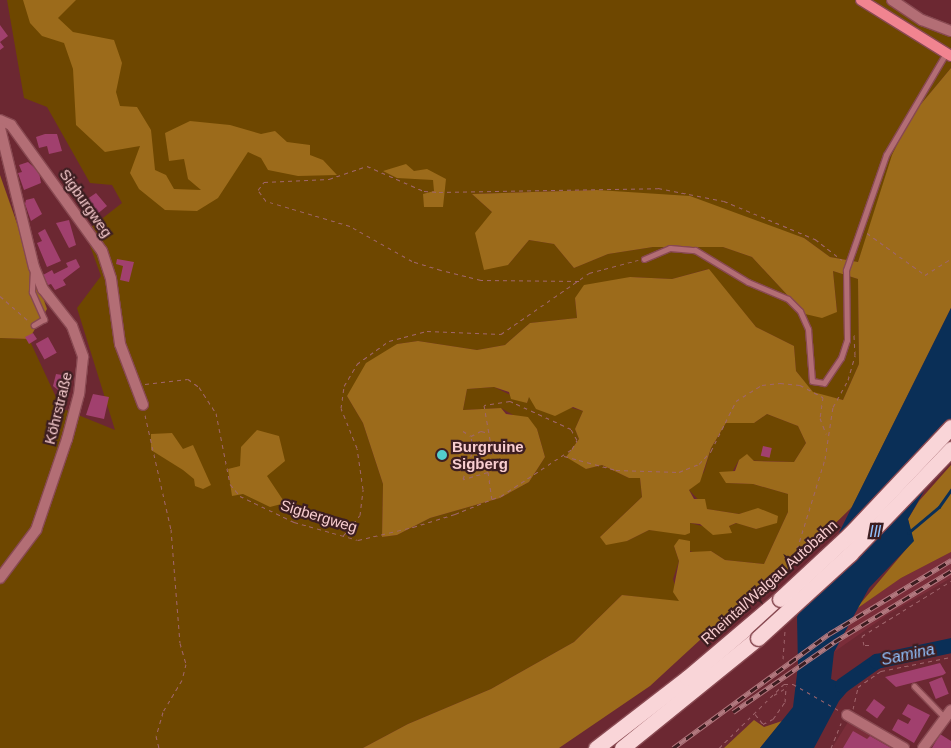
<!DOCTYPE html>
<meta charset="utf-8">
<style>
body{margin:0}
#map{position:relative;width:951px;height:748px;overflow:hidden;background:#6c2832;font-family:Helvetica,sans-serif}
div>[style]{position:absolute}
.built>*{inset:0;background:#7a2d39}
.green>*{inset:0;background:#6e4700}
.forest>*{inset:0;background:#9c6b1b}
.water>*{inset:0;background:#0a2f57}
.stream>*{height:2.5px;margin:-1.25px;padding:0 1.25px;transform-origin:1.25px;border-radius:1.25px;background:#0a2f57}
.river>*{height:15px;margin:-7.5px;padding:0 7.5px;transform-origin:7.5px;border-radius:7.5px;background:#0a2f57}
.building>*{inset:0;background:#a1406e;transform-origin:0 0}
.path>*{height:1px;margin-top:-0.5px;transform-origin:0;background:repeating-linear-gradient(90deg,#a0656c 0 4px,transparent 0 8px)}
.roads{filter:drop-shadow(1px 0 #884951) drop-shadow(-1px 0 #884951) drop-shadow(0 1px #884951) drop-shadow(0 -1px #884951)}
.service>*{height:5px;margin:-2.5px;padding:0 2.5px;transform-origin:2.5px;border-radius:2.5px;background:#b36e75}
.minor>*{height:10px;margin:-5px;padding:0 5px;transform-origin:5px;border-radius:5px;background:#b36e75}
.secondary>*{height:10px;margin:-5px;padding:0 5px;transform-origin:5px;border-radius:5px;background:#f18490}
.motorway>*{height:15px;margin:-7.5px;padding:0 7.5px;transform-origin:7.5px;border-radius:7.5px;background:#f9d5d8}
.rail>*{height:4.5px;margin-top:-2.25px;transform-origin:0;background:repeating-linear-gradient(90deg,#3d1e21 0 8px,#b1797f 0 16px);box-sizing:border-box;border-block:1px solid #b1797f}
.bridges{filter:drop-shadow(1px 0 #884951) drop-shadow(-1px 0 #884951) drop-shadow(0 1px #884951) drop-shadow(0 -1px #884951)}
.motorway-bridge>*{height:15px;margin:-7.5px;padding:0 7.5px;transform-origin:7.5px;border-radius:7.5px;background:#f9d5d8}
.dots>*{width:14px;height:14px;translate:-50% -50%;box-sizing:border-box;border:2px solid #3d1e21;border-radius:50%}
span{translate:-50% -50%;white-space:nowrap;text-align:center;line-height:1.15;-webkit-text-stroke:4.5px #3d1e21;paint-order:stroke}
.street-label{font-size:15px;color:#f8cdcf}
.poi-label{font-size:15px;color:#f8cdcf;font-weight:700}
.left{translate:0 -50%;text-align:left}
.water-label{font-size:16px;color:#91c2fe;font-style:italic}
</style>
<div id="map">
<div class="built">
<div style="clip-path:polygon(951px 552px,951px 578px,887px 615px,834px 652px,855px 610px,901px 578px)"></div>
<div style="clip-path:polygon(848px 722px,894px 748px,832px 748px)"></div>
</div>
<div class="green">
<div style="clip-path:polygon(7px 0,892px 0,951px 32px,951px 68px,911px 116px,858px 262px,830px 257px,804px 238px,782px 231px,597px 190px,472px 194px,492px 212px,508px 265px,529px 240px,554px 244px,574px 268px,608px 254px,653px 247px,723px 247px,752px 257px,805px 314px,837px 311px,833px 271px,858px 279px,859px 364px,843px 400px,813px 393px,796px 371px,794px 346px,756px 327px,708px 269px,672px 279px,630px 277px,575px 298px,577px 318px,530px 323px,505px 345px,477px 350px,418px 341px,397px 344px,347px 396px,363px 423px,383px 484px,382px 537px,397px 535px,430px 518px,500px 498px,529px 482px,545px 457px,537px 429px,501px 408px,463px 410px,467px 389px,494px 387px,527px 403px,529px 396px,583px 411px,575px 429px,579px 439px,567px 457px,580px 462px,586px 469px,602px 465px,629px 478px,640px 478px,642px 497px,600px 537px,627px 541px,649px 530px,678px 532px,690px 523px,731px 533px,729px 526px,737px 523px,756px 529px,765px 526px,765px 512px,758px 509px,739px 514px,707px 509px,689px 490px,704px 472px,711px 448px,726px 423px,754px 423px,767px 414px,798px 426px,806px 443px,794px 462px,739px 460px,726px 483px,753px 484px,788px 494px,788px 512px,764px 564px,725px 560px,711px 551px,699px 554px,674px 546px,679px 561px,673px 579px,680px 602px,622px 595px,574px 642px,491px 689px,408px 724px,363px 748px,0 748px,0 338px,29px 339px,61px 408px,115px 430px,77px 308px,101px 276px,85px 232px,122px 203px,112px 185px,90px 183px,47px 107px,24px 98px)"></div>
</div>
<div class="forest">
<div style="clip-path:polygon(23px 0,76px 0,58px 18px,73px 32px,114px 40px,122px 63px,116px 92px,120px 106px,137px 107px,151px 130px,155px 170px,166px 175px,174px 189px,201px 190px,188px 179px,184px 159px,169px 161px,165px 133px,190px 121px,230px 125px,261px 134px,275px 131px,287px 142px,310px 145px,310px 155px,323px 160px,337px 175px,298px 176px,268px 170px,261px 158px,248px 152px,218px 198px,197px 211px,165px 210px,139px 189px,130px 173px,140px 146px,105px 152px,76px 125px,73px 69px,64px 43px,42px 36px,30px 23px)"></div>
<div style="clip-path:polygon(951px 68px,951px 308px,852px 507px,763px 594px,752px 592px,650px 686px,559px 748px,363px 748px,408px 724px,491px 689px,574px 642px,622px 595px,679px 601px,673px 592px,679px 561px,674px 546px,679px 539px,690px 541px,690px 552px,711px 551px,725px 560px,764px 564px,788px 512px,788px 494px,753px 484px,726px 483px,719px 472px,735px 471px,739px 460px,747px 454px,754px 461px,794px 462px,806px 443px,798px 426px,767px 414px,754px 423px,726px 423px,711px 448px,700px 482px,689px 490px,694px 499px,705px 499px,707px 509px,739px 514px,758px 508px,778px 516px,777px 523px,756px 529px,736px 523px,729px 526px,732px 533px,713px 535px,700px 524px,690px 523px,690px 533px,685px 535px,649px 530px,627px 541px,606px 545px,600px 537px,642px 497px,640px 478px,629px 478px,602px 465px,586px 469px,566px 457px,579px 439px,575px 429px,583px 411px,573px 407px,555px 416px,536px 409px,529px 397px,527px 403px,511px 399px,509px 392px,494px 387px,467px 389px,463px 410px,501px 408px,506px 414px,528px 417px,537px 429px,545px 457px,529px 482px,500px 498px,430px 518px,397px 535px,382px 537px,383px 484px,363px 423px,347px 396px,366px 363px,397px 344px,418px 341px,477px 350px,505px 345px,530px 323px,577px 318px,575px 298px,584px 285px,630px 277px,672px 279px,709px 269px,756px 327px,794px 346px,796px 371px,813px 392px,843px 400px,859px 364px,858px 279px,833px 271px,837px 312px,822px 318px,805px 314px,752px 257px,723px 247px,653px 247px,608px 254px,574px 268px,554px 244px,529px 240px,508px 265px,484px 270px,475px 233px,492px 212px,472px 194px,597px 190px,690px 196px,804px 238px,830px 257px,858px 262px,892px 155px,911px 116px)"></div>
<div style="clip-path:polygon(406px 164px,414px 171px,427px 169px,446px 179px,443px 207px,424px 207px,423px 194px,434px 191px,433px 180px,397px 178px,383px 171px)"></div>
<div style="clip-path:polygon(0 175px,47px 309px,29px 339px,0 338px)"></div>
<div style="clip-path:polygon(257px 430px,279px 436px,285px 461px,267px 476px,285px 503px,270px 507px,243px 494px,232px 496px,228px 469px,240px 466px,241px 447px)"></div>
<div style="clip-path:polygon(172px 433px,183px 449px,193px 445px,211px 485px,203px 489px,195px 486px,194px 479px,183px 470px,151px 450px,151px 434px)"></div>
<div style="clip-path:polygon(951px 465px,951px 552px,901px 578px,855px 610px,913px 541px,908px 519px,919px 501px)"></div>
<div style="clip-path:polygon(754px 720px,764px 727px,782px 721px,760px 748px,724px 748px)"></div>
</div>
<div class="water">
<div style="clip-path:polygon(951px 308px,951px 444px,908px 519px,914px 541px,869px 588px,834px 652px,831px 679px,838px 682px,853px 673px,859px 678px,839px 701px,814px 748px,760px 748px,793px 707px,798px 666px,797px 617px)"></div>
</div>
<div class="stream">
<div style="left:908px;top:533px;width:40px;rotate:-40deg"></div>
<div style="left:939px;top:507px;width:21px;rotate:-55deg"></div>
</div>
<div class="river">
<div style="left:842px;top:685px;width:42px;rotate:-35.2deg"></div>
<div style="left:876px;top:661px;width:77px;rotate:-12deg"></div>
</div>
<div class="building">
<div style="clip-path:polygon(0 25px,8px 36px,0 42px,4px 47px,0 50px)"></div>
<div style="clip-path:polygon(45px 134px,57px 134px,62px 151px,49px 154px,47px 146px,39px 148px,36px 137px)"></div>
<div style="clip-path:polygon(28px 162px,39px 172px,41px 183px,24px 190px,18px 173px,22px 172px,19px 165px)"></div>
<div style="clip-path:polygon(96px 193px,107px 206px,96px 215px,92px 210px,87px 214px,80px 204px)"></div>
<div style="clip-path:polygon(34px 198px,42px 214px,31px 221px,25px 204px,26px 200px)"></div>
<div style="clip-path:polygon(69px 220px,76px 245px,69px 248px,56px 223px)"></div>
<div style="clip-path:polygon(45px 229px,61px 261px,47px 267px,37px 243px,42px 241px,38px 233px)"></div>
<div style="clip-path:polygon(76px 259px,80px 267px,63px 280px,66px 285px,55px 290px,51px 284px,48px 285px,43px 275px,52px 270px,54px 274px,68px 267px,66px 263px)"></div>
<div style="clip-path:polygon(117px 259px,134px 262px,129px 282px,120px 280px,123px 266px,116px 264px)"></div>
<div style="clip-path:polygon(33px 333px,37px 339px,29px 344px,25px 337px)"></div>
<div style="left:48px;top:337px;width:18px;height:14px;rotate:61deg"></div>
<div style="clip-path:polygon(56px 374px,69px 376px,68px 398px,53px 386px)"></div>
<div style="clip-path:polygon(93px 394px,109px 397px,104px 419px,86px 415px)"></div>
<div style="left:763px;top:446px;width:9px;height:10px;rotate:13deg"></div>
<div style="clip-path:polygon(940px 663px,946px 673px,943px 675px,896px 687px,885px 677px)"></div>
<div style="left:942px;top:677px;width:18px;height:14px;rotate:68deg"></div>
<div style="left:874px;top:699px;width:14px;height:14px;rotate:36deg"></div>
<div style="clip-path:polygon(908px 704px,930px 715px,914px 743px,892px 730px,898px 719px,908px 724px,911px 719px,902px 714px)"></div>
<div style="clip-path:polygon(853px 731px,867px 739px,870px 736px,891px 748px,843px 748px)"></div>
<div style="clip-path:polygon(940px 734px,951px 741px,951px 748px,932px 748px)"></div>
</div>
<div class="path">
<div style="left:867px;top:233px;width:72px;rotate:35.9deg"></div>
<div style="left:925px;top:275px;width:31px;rotate:-32deg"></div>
<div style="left:579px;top:281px;width:98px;rotate:-179.4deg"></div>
<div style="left:481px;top:280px;width:41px;rotate:-166deg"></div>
<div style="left:441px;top:270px;width:30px;rotate:-163deg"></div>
<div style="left:412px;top:261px;width:71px;rotate:-150.6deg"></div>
<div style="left:350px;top:226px;width:88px;rotate:-163.4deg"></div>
<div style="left:266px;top:201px;width:14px;rotate:-126deg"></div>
<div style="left:258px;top:190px;width:10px;rotate:-53deg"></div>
<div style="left:264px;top:182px;width:65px;rotate:-2.6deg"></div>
<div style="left:329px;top:179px;width:40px;rotate:-18.9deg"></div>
<div style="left:367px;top:166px;width:62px;rotate:23.7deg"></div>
<div style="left:424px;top:191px;width:15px;rotate:4deg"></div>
<div style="left:439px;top:192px;width:219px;rotate:-1deg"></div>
<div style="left:658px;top:188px;width:67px;rotate:11.1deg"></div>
<div style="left:724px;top:201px;width:99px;rotate:22.7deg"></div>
<div style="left:815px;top:239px;width:34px;rotate:38deg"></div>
<div style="left:0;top:296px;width:37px;rotate:41deg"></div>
<div style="left:145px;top:384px;width:43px;rotate:-6.6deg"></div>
<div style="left:188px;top:379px;width:14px;rotate:36deg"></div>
<div style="left:199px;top:387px;width:31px;rotate:57deg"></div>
<div style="left:216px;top:413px;width:72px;rotate:78.8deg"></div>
<div style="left:230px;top:484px;width:16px;rotate:50deg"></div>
<div style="left:240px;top:496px;width:60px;rotate:25.7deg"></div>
<div style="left:294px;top:522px;width:66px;rotate:15.7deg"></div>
<div style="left:358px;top:540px;width:57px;rotate:-13.3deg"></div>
<div style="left:413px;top:527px;width:44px;rotate:-17.2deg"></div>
<div style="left:455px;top:514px;width:40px;rotate:-22deg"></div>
<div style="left:492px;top:499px;width:9px;rotate:-18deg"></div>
<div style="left:501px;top:496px;width:85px;rotate:-33.5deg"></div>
<div style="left:572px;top:449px;width:10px;rotate:-61deg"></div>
<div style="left:577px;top:440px;width:13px;rotate:-119deg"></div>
<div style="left:571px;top:429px;width:67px;rotate:-155.3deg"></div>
<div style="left:510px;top:401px;width:26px;rotate:171deg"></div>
<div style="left:484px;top:405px;width:47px;rotate:80.1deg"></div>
<div style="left:492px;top:451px;width:21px;rotate:101deg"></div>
<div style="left:488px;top:472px;width:27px;rotate:82deg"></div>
<div style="left:145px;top:415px;width:117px;rotate:77.2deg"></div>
<div style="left:171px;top:529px;width:114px;rotate:85.5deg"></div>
<div style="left:180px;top:643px;width:22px;rotate:74deg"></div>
<div style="left:186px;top:664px;width:16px;rotate:104deg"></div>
<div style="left:182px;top:680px;width:37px;rotate:121deg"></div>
<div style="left:163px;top:712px;width:25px;rotate:106deg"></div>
<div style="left:156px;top:736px;width:12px;rotate:76deg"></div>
<div style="left:463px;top:431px;width:9px;rotate:32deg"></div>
<div style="left:564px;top:456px;width:54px;rotate:15.1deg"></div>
<div style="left:616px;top:470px;width:63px;rotate:1.8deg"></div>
<div style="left:679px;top:472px;width:22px;rotate:-22deg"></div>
<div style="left:699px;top:464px;width:18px;rotate:-47deg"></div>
<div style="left:711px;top:451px;width:56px;rotate:-63.4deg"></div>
<div style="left:736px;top:401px;width:31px;rotate:-32deg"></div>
<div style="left:762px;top:385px;width:18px;rotate:-6deg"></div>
<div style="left:780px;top:383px;width:20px;rotate:6deg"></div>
<div style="left:800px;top:385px;width:26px;rotate:28deg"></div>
<div style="left:823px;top:397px;width:21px;rotate:98deg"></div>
<div style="left:820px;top:418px;width:17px;rotate:69deg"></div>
<div style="left:488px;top:472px;width:26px;rotate:164deg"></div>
<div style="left:463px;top:479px;width:31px;rotate:-71deg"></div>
<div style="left:473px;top:450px;width:14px;rotate:-98deg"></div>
<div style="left:471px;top:436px;width:11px;rotate:-27deg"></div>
<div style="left:481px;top:431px;width:8px;rotate:14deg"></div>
<div style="left:343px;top:536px;width:27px;rotate:-51deg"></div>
<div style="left:360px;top:515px;width:26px;rotate:-83deg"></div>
<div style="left:363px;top:489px;width:41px;rotate:-98.3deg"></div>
<div style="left:357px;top:448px;width:43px;rotate:-111.8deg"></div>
<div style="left:341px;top:408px;width:22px;rotate:-82deg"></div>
<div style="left:344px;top:386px;width:26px;rotate:-59deg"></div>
<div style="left:357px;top:364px;width:39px;rotate:-36deg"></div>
<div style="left:389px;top:341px;width:39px;rotate:-15deg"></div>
<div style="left:427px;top:331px;width:74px;rotate:2.3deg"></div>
<div style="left:501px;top:334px;width:107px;rotate:-34.7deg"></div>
<div style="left:589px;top:273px;width:51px;rotate:-14.9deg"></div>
<div style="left:790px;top:572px;width:118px;rotate:-72.8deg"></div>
<div style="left:825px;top:459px;width:53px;rotate:-81.3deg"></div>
<div style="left:833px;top:407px;width:31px;rotate:-61deg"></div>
<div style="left:848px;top:380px;width:26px;rotate:-74deg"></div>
<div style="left:855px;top:355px;width:21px;rotate:-93deg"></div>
<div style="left:869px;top:645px;width:5px;rotate:180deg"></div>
<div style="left:864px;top:645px;width:9px;rotate:-103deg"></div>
<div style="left:862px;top:636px;width:105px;rotate:-31.7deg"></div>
<div style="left:783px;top:659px;width:28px;rotate:-86deg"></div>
<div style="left:774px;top:695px;width:12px;rotate:-31deg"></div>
<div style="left:853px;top:709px;width:23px;rotate:-77deg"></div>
<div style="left:858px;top:687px;width:28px;rotate:-35deg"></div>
<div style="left:881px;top:671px;width:71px;rotate:-11.3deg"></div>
<div style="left:755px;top:714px;width:13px;rotate:51deg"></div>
<div style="left:763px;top:724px;width:11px;rotate:-27deg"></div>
<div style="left:773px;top:719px;width:21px;rotate:-55deg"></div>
<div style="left:785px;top:702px;width:16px;rotate:-86deg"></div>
<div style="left:719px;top:748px;width:91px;rotate:-44.6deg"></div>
<div style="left:784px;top:684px;width:9px"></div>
<div style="left:793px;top:684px;width:54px;rotate:29.9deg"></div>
<div style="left:831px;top:748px;width:27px;rotate:-68deg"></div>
</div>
<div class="roads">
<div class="service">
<div style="left:644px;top:259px;width:28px;rotate:-23deg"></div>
<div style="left:670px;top:248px;width:25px;rotate:5deg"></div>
<div style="left:695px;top:250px;width:62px;rotate:31.1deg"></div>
<div style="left:748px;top:282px;width:43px;rotate:23deg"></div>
<div style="left:788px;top:299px;width:17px;rotate:45deg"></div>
<div style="left:800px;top:311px;width:20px;rotate:66deg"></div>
<div style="left:808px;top:329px;width:52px;rotate:85.6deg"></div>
<div style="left:812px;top:381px;width:12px;rotate:9deg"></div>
<div style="left:824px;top:383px;width:30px;rotate:-56deg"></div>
<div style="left:841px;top:358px;width:19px;rotate:-72deg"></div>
<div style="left:847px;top:340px;width:70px;rotate:-90.8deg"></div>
<div style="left:846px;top:270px;width:122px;rotate:-70.8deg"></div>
<div style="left:886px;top:155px;width:118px;rotate:-59.5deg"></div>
<div style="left:33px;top:270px;width:22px;rotate:93deg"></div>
<div style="left:32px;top:292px;width:30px;rotate:66deg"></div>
<div style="left:44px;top:319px;width:12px;rotate:149deg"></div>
<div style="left:914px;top:686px;width:43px;rotate:45.9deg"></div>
</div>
<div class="minor">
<div style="left:892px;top:0;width:36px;rotate:34deg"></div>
<div style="left:922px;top:20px;width:31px;rotate:21deg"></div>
<div style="left:0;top:120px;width:12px;rotate:24deg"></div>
<div style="left:11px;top:125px;width:155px;rotate:54.2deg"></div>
<div style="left:102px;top:251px;width:29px;rotate:72deg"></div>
<div style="left:111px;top:279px;width:66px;rotate:82.1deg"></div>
<div style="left:120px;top:344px;width:65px;rotate:69.3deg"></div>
<div style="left:0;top:128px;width:143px;rotate:76.3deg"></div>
<div style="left:34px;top:267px;width:24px;rotate:68deg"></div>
<div style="left:43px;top:289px;width:47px;rotate:51.9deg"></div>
<div style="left:72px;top:326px;width:33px;rotate:70deg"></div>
<div style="left:83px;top:357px;width:37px;rotate:96deg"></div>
<div style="left:79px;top:394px;width:47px;rotate:104.9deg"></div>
<div style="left:67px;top:439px;width:96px;rotate:108.8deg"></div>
<div style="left:36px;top:530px;width:60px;rotate:126.9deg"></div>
<div style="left:847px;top:715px;width:66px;rotate:30.1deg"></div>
<div style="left:923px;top:748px;width:47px;rotate:-53.6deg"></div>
</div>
<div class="secondary">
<div style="left:861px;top:0;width:106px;rotate:31.9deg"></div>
</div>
<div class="motorway">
<div style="left:596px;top:748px;width:115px;rotate:-37.6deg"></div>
<div style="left:687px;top:678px;width:122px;rotate:-40.3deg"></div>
<div style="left:622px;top:748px;width:175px;rotate:-39deg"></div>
</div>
</div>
<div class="rail">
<div style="left:733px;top:712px;width:123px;rotate:-34.7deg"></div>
<div style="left:834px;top:642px;width:137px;rotate:-31.3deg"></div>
<div style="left:673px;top:748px;width:193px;rotate:-36.2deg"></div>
<div style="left:829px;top:634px;width:143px;rotate:-31.2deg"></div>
</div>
<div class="bridges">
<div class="motorway-bridge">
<div style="left:780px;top:599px;width:96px;rotate:-42.9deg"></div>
<div style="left:850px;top:534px;width:147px;rotate:-46.7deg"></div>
<div style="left:758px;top:638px;width:125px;rotate:-42.4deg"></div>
<div style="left:850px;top:554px;width:146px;rotate:-46.1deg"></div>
</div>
</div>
<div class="dots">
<div style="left:442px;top:455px;background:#53cdcb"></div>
</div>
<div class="street-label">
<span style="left:86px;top:203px;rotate:55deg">Sigburgweg</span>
<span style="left:58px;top:408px;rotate:-76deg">Köhrstraße</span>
<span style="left:319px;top:516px;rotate:17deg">Sigbergweg</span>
<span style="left:769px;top:582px;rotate:-42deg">Rheintal/Walgau Autobahn</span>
</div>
<div class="poi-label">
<span class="left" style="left:452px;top:455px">Burgruine<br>Sigberg</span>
</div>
<div class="water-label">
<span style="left:875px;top:532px">Ill</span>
<span style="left:908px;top:655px;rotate:-12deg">Samina</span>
</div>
</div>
